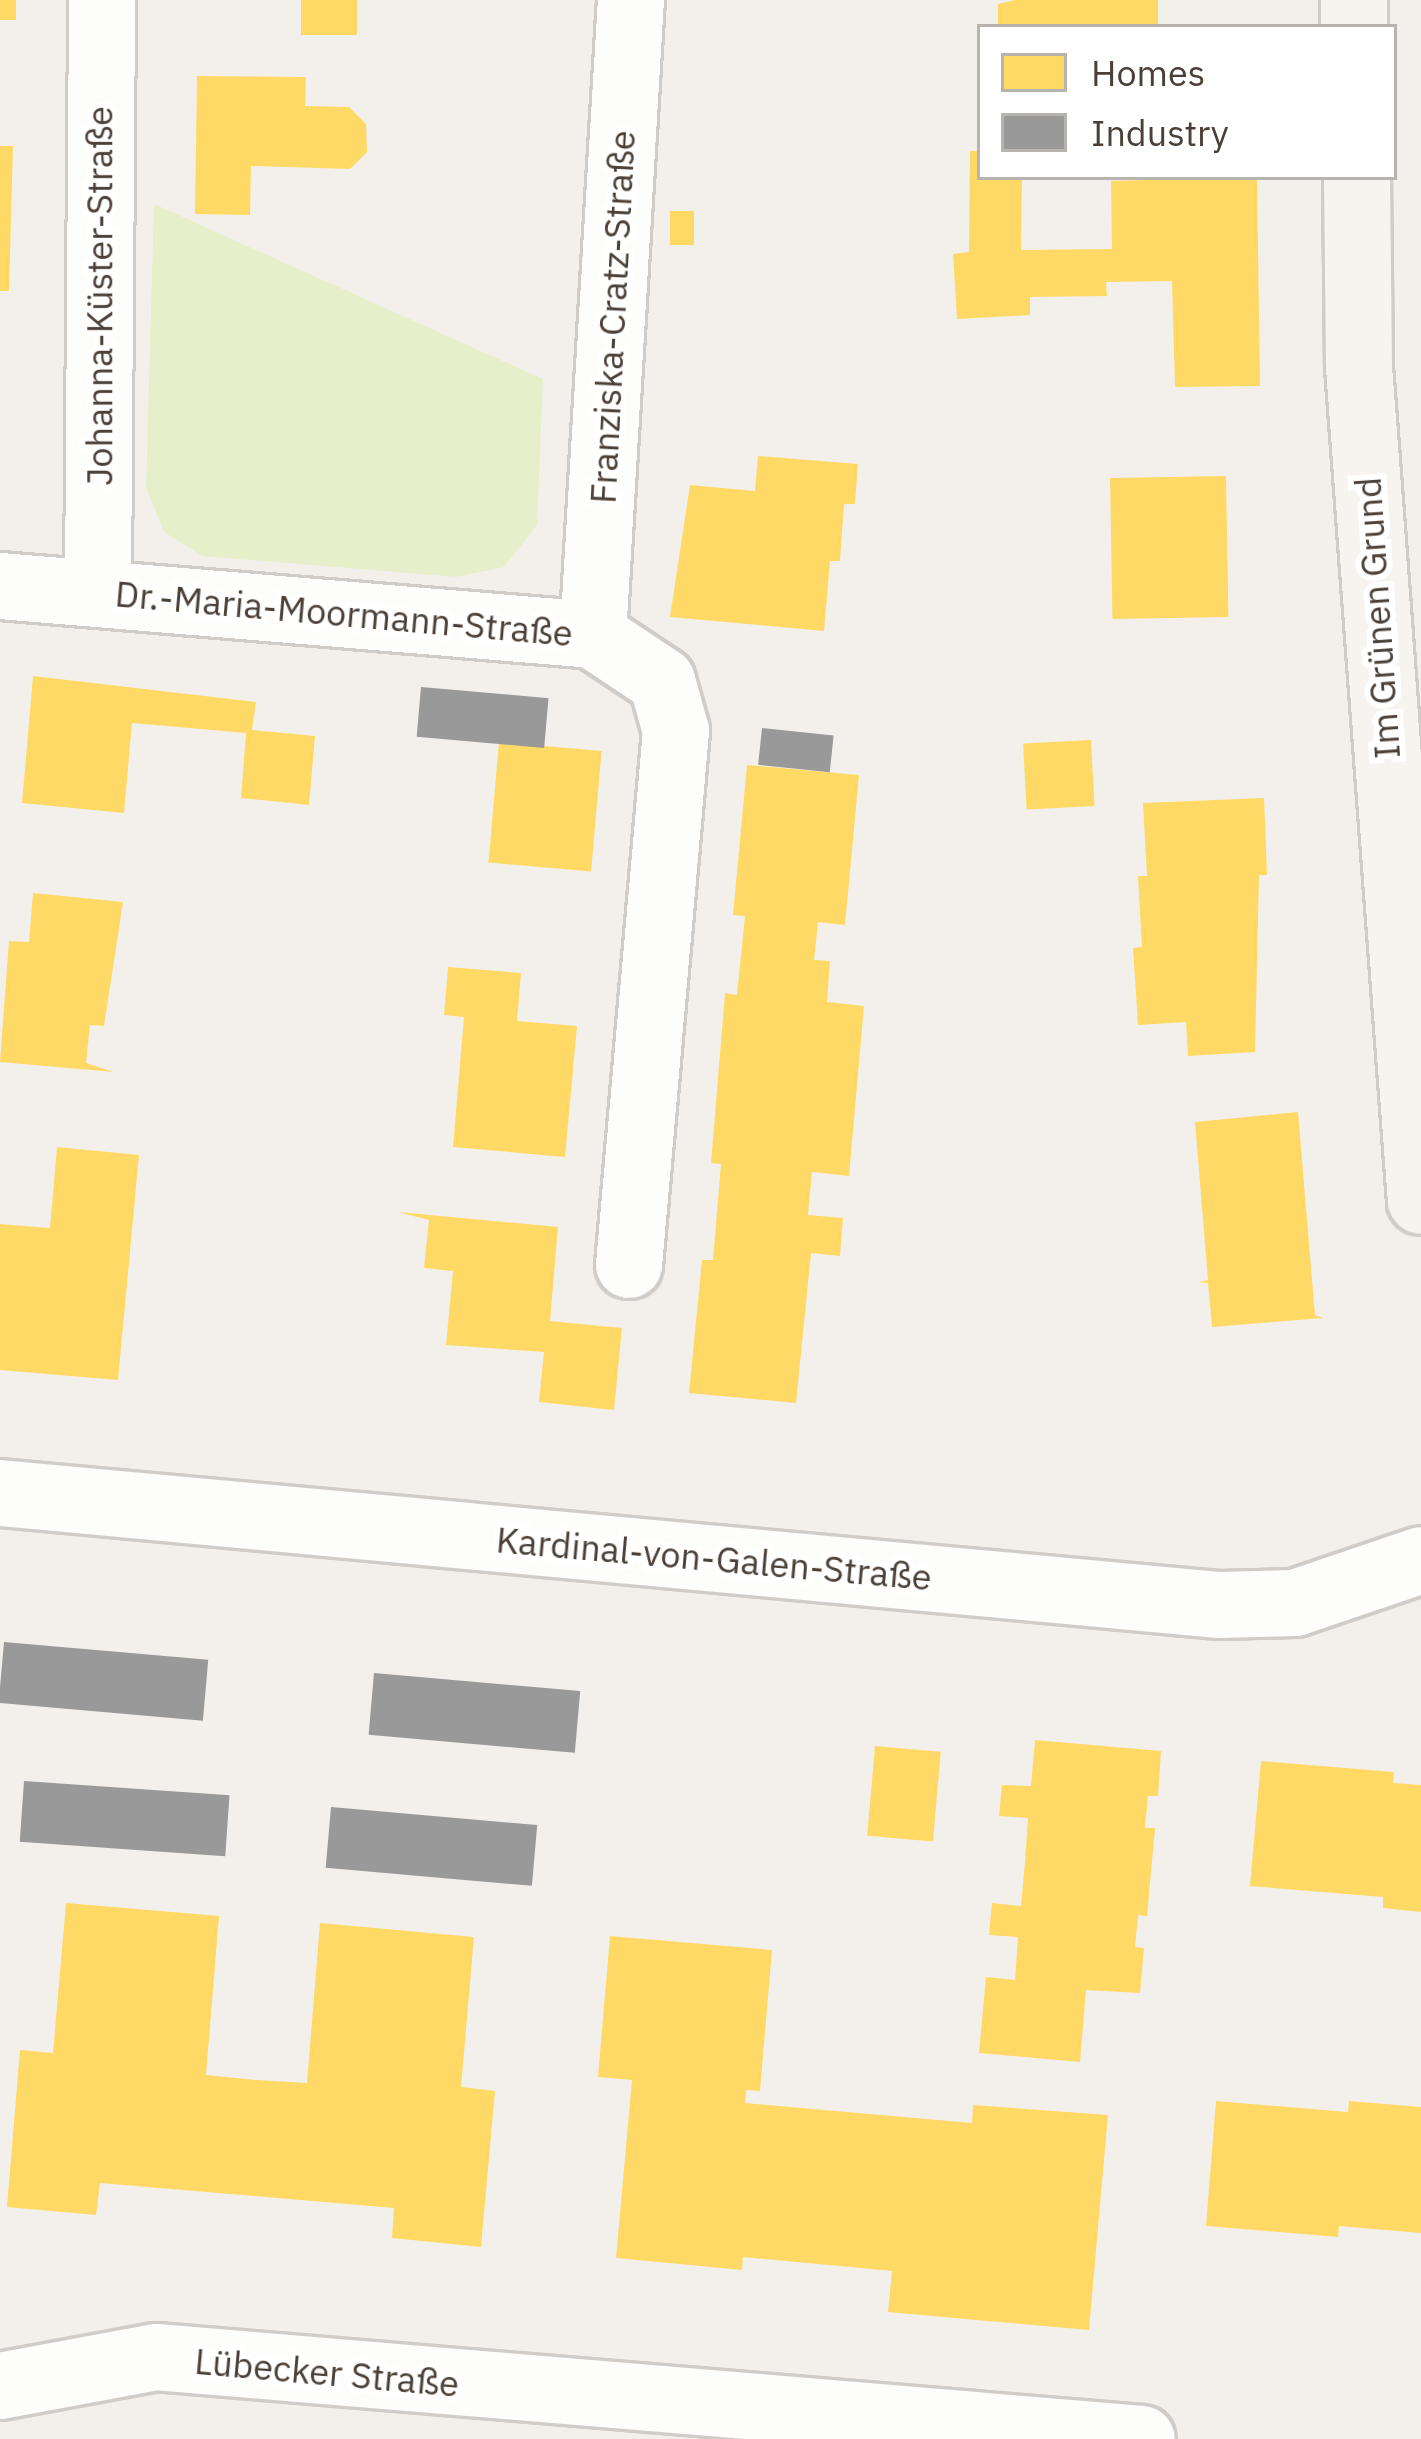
<!DOCTYPE html>
<meta charset="utf-8">
<style>
body{margin:0}
#map{position:relative;width:1421px;height:2439px;overflow:hidden;background:#f3f0ec;font-family:"IBM Plex Sans",sans-serif}
div>[style]{position:absolute}
.green>*{inset:0;background:#e6efca}
.homes>*{inset:0;background:#ffd966;transform-origin:0 0}
.industry>*{inset:0;background:#999;transform-origin:0 0}
.roads{filter:drop-shadow(3px 0 #d0ccc8) drop-shadow(-3px 0 #d0ccc8) drop-shadow(0 3px #d0ccc8) drop-shadow(0 -3px #d0ccc8)}
.street>*{height:66px;margin:-33px;padding:0 33px;transform-origin:33px;border-radius:33px;background:#fdfdfc}
.secondary>*{height:66px;margin:-33px;padding:0 33px;transform-origin:33px;border-radius:33px;background:#f7f4f0}
span{translate:-50% -50%;white-space:nowrap;text-align:center;line-height:1.15;-webkit-text-stroke:12px #fff;paint-order:stroke}
.street-label{font-size:36px;color:#4b4037}
.legend{position:absolute;left:977px;top:24px;width:420px;height:156px;box-sizing:border-box;background:#fff;border:3px solid #b7b3af;margin:0;padding:15px 21px;list-style:none;font-size:36px;color:#4b4037}
.legend li{display:flex;align-items:center;gap:24px;height:60px}
.legend b{width:60px;border:3px solid #b7b3af}
</style>
<div id="map">
<div class="green">
<div style="clip-path:polygon(154px 204px,543px 379px,537px 525px,504px 567px,456px 577px,202px 556px,164px 532px,146px 487px)"></div>
</div>
<div class="homes">
<div style="left:0;top:0;width:16px;height:20px"></div>
<div style="left:301px;top:0;width:56px;height:35px"></div>
<div style="clip-path:polygon(1015px 0,1158px 0,1158px 27px,998px 27px,998px 4px)"></div>
<div style="clip-path:polygon(197px 76px,306px 77px,305px 106px,349px 107px,366px 124px,367px 152px,350px 169px,251px 166px,250px 215px,195px 214px)"></div>
<div style="clip-path:polygon(0 146px,13px 146px,9px 291px,0 291px)"></div>
<div style="clip-path:polygon(970px 151px,980px 151px,980px 177px,1022px 177px,1021px 250px,1112px 249px,1111px 181px,1257px 177px,1260px 386px,1175px 387px,1172px 281px,1106px 282px,1107px 296px,1030px 297px,1030px 315px,957px 319px,953px 254px,969px 252px)"></div>
<div style="left:670px;top:211px;width:24px;height:34px"></div>
<div style="clip-path:polygon(758px 456px,858px 464px,855px 504px,844px 504px,840px 561px,830px 561px,824px 631px,670px 617px,690px 485px,755px 491px)"></div>
<div style="left:1226px;top:476px;width:141px;height:116px;rotate:89deg"></div>
<div style="clip-path:polygon(33px 676px,256px 702px,252px 730px,315px 736px,309px 805px,241px 798px,246px 733px,132px 723px,124px 813px,22px 803px)"></div>
<div style="left:1091px;top:740px;width:66px;height:68px;rotate:87deg"></div>
<div style="left:499px;top:742px;width:103px;height:121px;rotate:5deg"></div>
<div style="clip-path:polygon(747px 765px,859px 775px,845px 925px,818px 922px,814px 960px,830px 961px,827px 1002px,864px 1006px,849px 1176px,812px 1172px,808px 1215px,843px 1218px,840px 1256px,811px 1253px,796px 1403px,689px 1393px,702px 1260px,713px 1260px,721px 1164px,711px 1163px,725px 993px,737px 995px,745px 916px,733px 915px)"></div>
<div style="clip-path:polygon(1264px 798px,1267px 875px,1259px 875px,1255px 1052px,1188px 1056px,1186px 1022px,1138px 1025px,1133px 948px,1142px 947px,1138px 876px,1147px 876px,1143px 803px)"></div>
<div style="clip-path:polygon(33px 893px,123px 902px,104px 1026px,90px 1025px,86px 1063px,114px 1072px,0 1062px,9px 941px,29px 942px)"></div>
<div style="clip-path:polygon(448px 967px,521px 973px,517px 1021px,577px 1026px,565px 1157px,453px 1147px,464px 1017px,444px 1015px)"></div>
<div style="clip-path:polygon(1298px 1112px,1315px 1315px,1323px 1318px,1212px 1327px,1208px 1283px,1199px 1282px,1208px 1280px,1195px 1122px)"></div>
<div style="clip-path:polygon(57px 1147px,139px 1155px,118px 1380px,0 1370px,0 1224px,50px 1228px)"></div>
<div style="clip-path:polygon(398px 1212px,558px 1227px,550px 1321px,622px 1328px,614px 1410px,539px 1402px,544px 1352px,446px 1345px,453px 1271px,424px 1268px,429px 1220px)"></div>
<div style="clip-path:polygon(1035px 1740px,1161px 1751px,1158px 1796px,1148px 1796px,1145px 1828px,1155px 1828px,1147px 1916px,1138px 1915px,1135px 1947px,1144px 1948px,1140px 1993px,1086px 1990px,1080px 2062px,979px 2053px,986px 1977px,1015px 1980px,1018px 1937px,989px 1935px,992px 1903px,1021px 1906px,1025px 1862px,1028px 1818px,999px 1816px,1002px 1785px,1031px 1786px)"></div>
<div style="left:875px;top:1746px;width:66px;height:90px;rotate:5deg"></div>
<div style="clip-path:polygon(1261px 1761px,1394px 1772px,1393px 1783px,1421px 1785px,1421px 1912px,1383px 1908px,1383px 1897px,1250px 1886px)"></div>
<div style="clip-path:polygon(66px 1903px,219px 1916px,206px 2075px,256px 2080px,307px 2083px,320px 1923px,474px 1937px,461px 2087px,495px 2091px,481px 2247px,392px 2238px,394px 2208px,100px 2183px,96px 2215px,7px 2207px,20px 2050px,53px 2053px)"></div>
<div style="clip-path:polygon(610px 1936px,772px 1950px,760px 2091px,746px 2090px,745px 2103px,972px 2123px,973px 2105px,1108px 2115px,1089px 2330px,888px 2312px,892px 2271px,743px 2257px,742px 2270px,616px 2258px,632px 2080px,598px 2077px)"></div>
<div style="clip-path:polygon(1216px 2101px,1348px 2112px,1349px 2101px,1421px 2107px,1421px 2233px,1339px 2226px,1338px 2237px,1206px 2226px)"></div>
</div>
<div class="industry">
<div style="left:421px;top:687px;width:128px;height:50px;rotate:5deg"></div>
<div style="left:762px;top:728px;width:72px;height:37px;rotate:6deg"></div>
<div style="left:4px;top:1642px;width:205px;height:61px;rotate:5deg"></div>
<div style="left:374px;top:1673px;width:207px;height:62px;rotate:5deg"></div>
<div style="left:24px;top:1781px;width:206px;height:61px;rotate:4deg"></div>
<div style="left:331px;top:1807px;width:207px;height:61px;rotate:5deg"></div>
</div>
<div class="roads">
<div class="street">
<div style="left:0;top:586px;width:595px;rotate:4.72deg"></div>
<div style="left:593px;top:635px;width:83px;rotate:33.7deg"></div>
<div style="left:662px;top:681px;width:52px;rotate:74.4deg"></div>
<div style="left:676px;top:731px;width:536px;rotate:95.03deg"></div>
<div style="left:98px;top:592px;width:592px;rotate:-89.61deg"></div>
<div style="left:593px;top:635px;width:636px;rotate:-86.58deg"></div>
<div style="left:0;top:1493px;width:1225px;rotate:5.25deg"></div>
<div style="left:1220px;top:1605px;width:75px;rotate:-1.5deg"></div>
<div style="left:1295px;top:1603px;width:133px;rotate:-18.8deg"></div>
<div style="left:0;top:2386px;width:159px;rotate:-10.5deg"></div>
<div style="left:156px;top:2357px;width:989px;rotate:4.75deg"></div>
</div>
<div class="secondary">
<div style="left:1354px;top:0;width:27px;rotate:90deg"></div>
<div style="left:1357px;top:177px;width:190px;rotate:89.4deg"></div>
<div style="left:1359px;top:367px;width:836px;rotate:85.75deg"></div>
</div>
</div>
<div class="street-label">
<span style="left:99px;top:296px;rotate:-90deg">Johanna-Küster-Straße</span>
<span style="left:612px;top:317px;rotate:-87deg">Franziska-Cratz-Straße</span>
<span style="left:344px;top:613px;rotate:5deg">Dr.-Maria-Moormann-Straße</span>
<span style="left:1377px;top:618px;rotate:-94deg">Im Grünen Grund</span>
<span style="left:714px;top:1558px;rotate:5deg">Kardinal-von-Galen-Straße</span>
<span style="left:327px;top:2372px;rotate:5deg">Lübecker Straße</span>
</div>
<ul class="legend">
<li><b style="height:33px;background:#ffd966"></b>Homes</li>
<li><b style="height:33px;background:#999"></b>Industry</li>
</ul>
</div>
